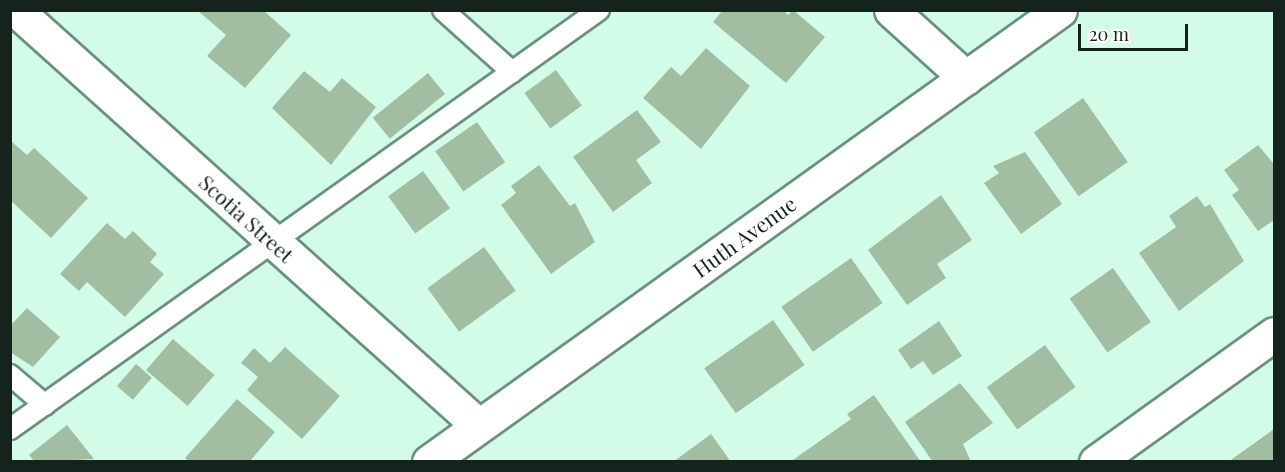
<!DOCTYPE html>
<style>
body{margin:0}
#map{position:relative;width:1285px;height:472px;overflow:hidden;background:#d2fce8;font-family:"Playfair Display",serif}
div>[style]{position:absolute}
.building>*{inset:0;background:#a2bea2;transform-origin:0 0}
.roads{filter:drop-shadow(2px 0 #6a9180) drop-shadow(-2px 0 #6a9180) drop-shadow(0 2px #6a9180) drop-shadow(0 -2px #6a9180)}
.service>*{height:20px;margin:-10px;padding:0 10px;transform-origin:10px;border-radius:10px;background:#fff}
.minor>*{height:33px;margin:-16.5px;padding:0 16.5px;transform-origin:16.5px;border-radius:16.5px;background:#fff}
span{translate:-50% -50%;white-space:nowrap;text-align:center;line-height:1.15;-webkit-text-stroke:6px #fff;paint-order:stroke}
.street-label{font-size:21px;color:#14231c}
.frame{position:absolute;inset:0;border:12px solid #14231c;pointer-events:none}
.scale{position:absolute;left:1078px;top:24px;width:110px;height:27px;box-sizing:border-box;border:3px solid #14231c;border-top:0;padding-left:8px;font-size:18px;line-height:21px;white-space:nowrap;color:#14231c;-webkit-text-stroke:4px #fff;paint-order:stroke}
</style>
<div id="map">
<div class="building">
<div style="clip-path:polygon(197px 10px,263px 10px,291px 35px,245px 88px,207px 56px,226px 35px)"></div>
<div style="clip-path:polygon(723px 10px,783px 10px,788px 15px,793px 10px,825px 37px,786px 83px,713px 22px)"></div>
<div style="clip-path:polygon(706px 48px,750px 86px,701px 149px,643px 98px,671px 67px,681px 76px)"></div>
<div style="left:556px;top:70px;width:44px;height:39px;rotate:54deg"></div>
<div style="clip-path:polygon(304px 71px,330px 92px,342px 78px,376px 107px,331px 165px,272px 108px)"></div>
<div style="left:428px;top:73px;width:27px;height:71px;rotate:51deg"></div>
<div style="left:1083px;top:98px;width:78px;height:60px;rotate:55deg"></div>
<div style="clip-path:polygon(637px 110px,661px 142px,636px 160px,652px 183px,613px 212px,573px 157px)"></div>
<div style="left:477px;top:122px;width:49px;height:51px;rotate:55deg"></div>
<div style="clip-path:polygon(12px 142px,27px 155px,34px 148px,88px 198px,51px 238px,10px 200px)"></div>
<div style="clip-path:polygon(1258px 145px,1274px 164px,1274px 220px,1258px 231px,1232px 195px,1239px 190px,1224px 170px)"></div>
<div style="clip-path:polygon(1025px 152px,1062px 204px,1021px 234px,984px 183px,999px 173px,993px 166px)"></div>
<div style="clip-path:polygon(539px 165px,570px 206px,575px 203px,595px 242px,551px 274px,501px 205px,516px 193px,511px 186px)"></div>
<div style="left:423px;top:171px;width:46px;height:43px;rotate:54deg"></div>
<div style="clip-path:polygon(941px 195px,972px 240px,937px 264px,946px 278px,907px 305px,868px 250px)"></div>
<div style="clip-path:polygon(1197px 196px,1205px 207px,1210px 204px,1244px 261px,1179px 311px,1139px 253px,1176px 227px,1169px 216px)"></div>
<div style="clip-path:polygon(107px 223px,125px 239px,133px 231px,157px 254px,150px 262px,164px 274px,125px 317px,87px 282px,79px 291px,60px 274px)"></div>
<div style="left:484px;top:247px;width:54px;height:70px;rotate:54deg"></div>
<div style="left:851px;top:258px;width:55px;height:85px;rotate:55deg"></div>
<div style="left:1113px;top:268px;width:66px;height:53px;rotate:55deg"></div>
<div style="clip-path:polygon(27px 308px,60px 337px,33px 367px,10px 352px,10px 326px)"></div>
<div style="left:773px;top:320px;width:55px;height:84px;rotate:55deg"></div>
<div style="clip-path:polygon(939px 321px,962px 356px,933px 375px,923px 361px,911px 369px,898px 350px)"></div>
<div style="left:173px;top:339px;width:55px;height:41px;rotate:41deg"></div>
<div style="left:1045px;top:345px;width:52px;height:72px;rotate:54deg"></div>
<div style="clip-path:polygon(285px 347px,340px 396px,302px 439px,247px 390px,258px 377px,241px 363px,254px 348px,270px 363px)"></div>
<div style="left:136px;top:364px;width:21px;height:29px;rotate:41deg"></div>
<div style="clip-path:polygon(960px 383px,993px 423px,963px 444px,971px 462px,933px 462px,905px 422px)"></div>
<div style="clip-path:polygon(874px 395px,921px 462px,790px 462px,851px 419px,847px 414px)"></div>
<div style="clip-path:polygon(237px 399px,275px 432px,249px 462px,189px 462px,185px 458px)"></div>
<div style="clip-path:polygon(67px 425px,94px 459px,35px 462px,29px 455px)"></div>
<div style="clip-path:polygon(1274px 429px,1274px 462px,1228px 462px)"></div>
<div style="clip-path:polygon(711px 434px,731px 462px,673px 462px)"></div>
</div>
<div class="roads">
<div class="service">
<div style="left:443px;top:10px;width:93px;rotate:41.9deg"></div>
<div style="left:10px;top:375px;width:46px;rotate:40.6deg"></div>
<div style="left:10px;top:429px;width:723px;rotate:-35.43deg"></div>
</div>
<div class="minor">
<div style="left:16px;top:10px;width:622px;rotate:41.94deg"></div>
<div style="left:891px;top:10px;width:101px;rotate:42.2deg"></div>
<div style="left:429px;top:462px;width:776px;rotate:-35.61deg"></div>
<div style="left:1096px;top:462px;width:219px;rotate:-35.7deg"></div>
</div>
</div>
<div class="street-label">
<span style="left:247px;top:218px;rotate:42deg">Scotia Street</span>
<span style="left:744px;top:236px;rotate:-36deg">Huth Avenue</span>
</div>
<div class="frame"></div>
<div class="scale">20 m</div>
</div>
